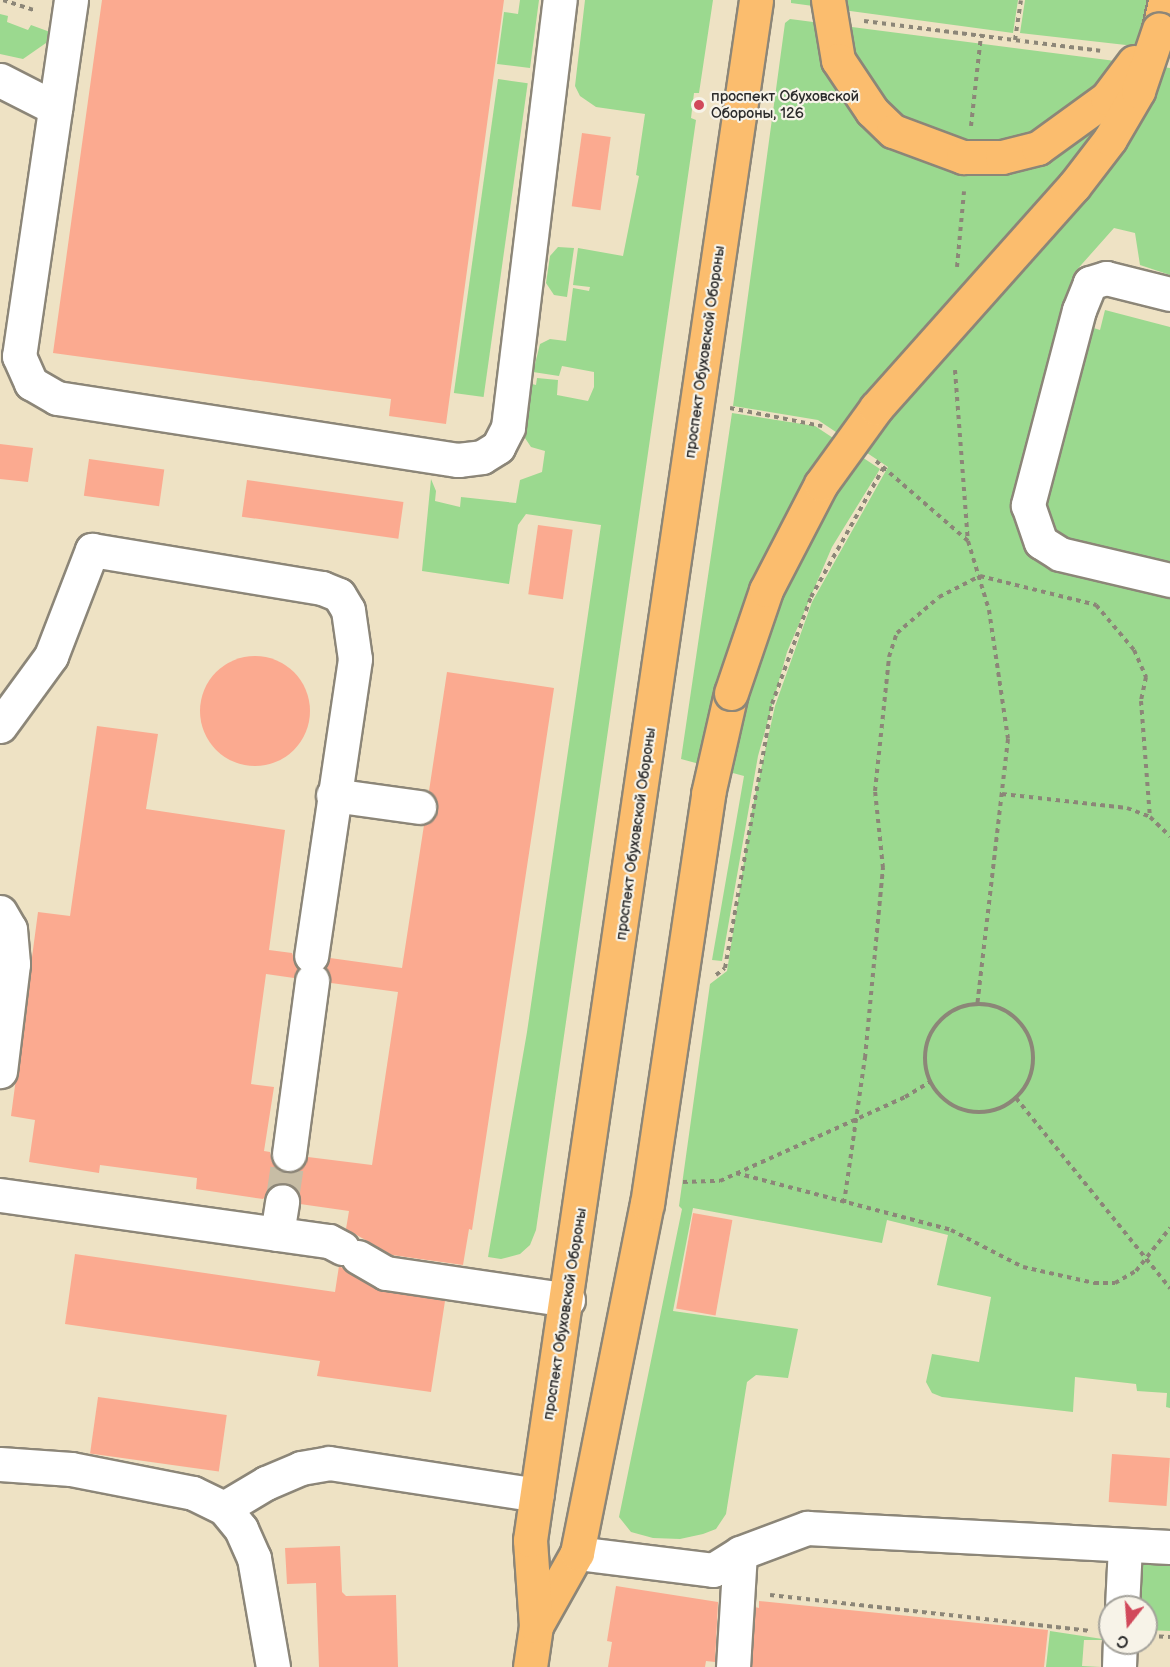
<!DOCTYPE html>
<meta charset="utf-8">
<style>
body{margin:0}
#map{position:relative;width:1170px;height:1667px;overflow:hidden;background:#eee2c4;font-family:"Balsamiq Sans",sans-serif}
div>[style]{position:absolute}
.green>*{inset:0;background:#9bd98f;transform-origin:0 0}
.building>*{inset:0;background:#fbaa90;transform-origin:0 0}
.round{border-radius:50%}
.minor-tunnel>*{height:33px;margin-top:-16.5px;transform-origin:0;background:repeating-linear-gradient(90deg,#c7bda5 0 33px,transparent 0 49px)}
.path>*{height:4px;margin-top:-2px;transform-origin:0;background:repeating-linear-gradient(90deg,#8c8678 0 4.5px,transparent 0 9px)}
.path>.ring{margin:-2px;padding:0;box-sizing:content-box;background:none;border:4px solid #8c8678;border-radius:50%}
.roads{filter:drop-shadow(2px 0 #8c8678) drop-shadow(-2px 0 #8c8678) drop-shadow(0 2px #8c8678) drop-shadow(0 -2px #8c8678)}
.minor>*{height:33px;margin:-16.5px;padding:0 16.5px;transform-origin:16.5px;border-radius:16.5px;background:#fff}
.major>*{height:33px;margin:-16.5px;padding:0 16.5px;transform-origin:16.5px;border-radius:16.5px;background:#fbbd6e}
.bridges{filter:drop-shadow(2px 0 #8c8678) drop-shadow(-2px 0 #8c8678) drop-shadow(0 2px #8c8678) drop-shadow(0 -2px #8c8678)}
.major-bridge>*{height:33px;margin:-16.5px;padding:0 16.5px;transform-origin:16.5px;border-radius:16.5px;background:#fbbd6e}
.dots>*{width:16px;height:16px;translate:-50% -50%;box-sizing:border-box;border:3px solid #f7f3e8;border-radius:50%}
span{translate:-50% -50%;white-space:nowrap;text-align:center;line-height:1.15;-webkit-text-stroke:4.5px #f7f3e8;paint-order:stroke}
.poi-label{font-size:15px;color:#2b2b2b}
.left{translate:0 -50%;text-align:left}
.street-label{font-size:15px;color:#2b2b2b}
.north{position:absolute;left:1098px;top:1595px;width:60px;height:60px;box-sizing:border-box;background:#f7f3e8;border:2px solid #a5a39c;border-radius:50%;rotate:197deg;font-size:16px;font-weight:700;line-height:24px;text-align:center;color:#2b2b2b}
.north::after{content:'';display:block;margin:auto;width:21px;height:27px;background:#d1495b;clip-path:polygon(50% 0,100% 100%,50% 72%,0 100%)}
</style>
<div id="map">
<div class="green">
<div style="clip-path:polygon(520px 0,539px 0,530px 68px,497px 64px,504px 12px,518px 14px)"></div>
<div style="clip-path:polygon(585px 0,713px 0,699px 93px,694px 93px,691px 118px,696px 120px,536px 1230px,530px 1245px,520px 1254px,501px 1259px,488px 1257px,527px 1032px,601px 525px,526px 514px,518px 525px,509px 584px,422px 571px,431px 479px,436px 491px,435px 501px,460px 507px,461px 497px,516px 503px,520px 480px,542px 472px,545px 451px,531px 447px,525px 438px,532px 384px,536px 385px,537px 378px,558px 380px,557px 395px,588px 401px,594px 387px,594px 372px,562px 366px,559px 376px,533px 372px,540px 344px,550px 339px,566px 341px,573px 288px,589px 291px,590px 287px,573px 285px,578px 248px,623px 256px,639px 176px,636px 175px,645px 114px,596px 107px,580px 96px,575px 86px)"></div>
<div style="clip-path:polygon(791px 0,1018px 0,1013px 33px,791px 3px)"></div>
<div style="clip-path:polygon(1025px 0,1170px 0,1170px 50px,1020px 33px)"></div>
<div style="clip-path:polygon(0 14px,8px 16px,7px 22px,28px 30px,31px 25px,50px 32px,46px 43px,23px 59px,0 54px)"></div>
<div style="clip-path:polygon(790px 19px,1170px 68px,1170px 275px,1140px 265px,1135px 233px,1114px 228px,1074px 273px,1015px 515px,1026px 545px,1170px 590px,1170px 1408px,1166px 1407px,1167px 1393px,1137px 1391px,1136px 1384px,1075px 1377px,1073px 1412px,942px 1397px,932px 1393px,926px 1382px,932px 1354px,979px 1362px,991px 1297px,937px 1285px,948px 1235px,887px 1220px,882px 1243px,693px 1208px,673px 1311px,798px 1329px,788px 1378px,756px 1375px,747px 1382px,726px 1514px,716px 1529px,703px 1534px,680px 1539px,653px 1538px,631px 1532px,619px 1517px,682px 1209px,679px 1206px,710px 984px,727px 971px,752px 810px,775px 706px,812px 602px,888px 467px,818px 420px,733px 406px,785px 23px)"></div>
<div style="left:498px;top:79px;width:30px;height:317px;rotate:8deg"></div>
<div style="clip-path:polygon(558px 247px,574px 248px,567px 297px,554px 295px,546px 283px,550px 256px)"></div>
<div style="clip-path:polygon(1105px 310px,1170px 327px,1170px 569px,1076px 545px,1056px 535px,1041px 505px,1084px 325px,1100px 330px)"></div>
<div style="clip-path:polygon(732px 413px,815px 426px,880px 469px,832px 547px,787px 652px,758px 756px,722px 961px,712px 960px,744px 776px,681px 759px)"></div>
<div style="clip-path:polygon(1145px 1560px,1170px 1562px,1170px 1631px,1146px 1630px,1146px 1607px,1132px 1607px,1134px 1575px)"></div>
<div style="clip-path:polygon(1050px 1631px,1109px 1640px,1084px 1640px,1082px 1666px,1101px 1667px,1046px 1667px)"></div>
</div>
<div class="building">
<div style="clip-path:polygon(102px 0,504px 0,446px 424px,389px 416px,391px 399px,53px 353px)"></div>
<div style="left:582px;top:133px;width:29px;height:74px;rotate:8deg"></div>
<div style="clip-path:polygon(0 444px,33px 448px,28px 482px,0 479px)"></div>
<div style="left:89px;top:459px;width:76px;height:37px;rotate:8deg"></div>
<div style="left:247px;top:480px;width:158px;height:37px;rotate:8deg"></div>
<div style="left:538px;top:525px;width:35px;height:70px;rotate:8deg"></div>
<div class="round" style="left:200px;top:656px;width:110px;height:110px"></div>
<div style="clip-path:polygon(447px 672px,554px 688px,472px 1230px,469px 1229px,463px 1265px,392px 1255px,346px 1229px,349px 1211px,300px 1204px,299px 1194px,285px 1183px,275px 1184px,263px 1199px,196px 1189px,197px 1178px,100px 1165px,99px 1173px,29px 1162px,35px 1120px,11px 1116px,38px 912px,70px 916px,97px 726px,158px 734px,146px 809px,285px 830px,269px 950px,292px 953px,298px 969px,294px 978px,266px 974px,251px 1084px,274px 1087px,264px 1151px,270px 1152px,272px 1162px,286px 1172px,297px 1171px,308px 1157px,372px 1165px,398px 992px,331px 983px,325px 968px,330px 958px,402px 968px,424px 825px,433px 819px,437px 810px,436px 799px,429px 791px)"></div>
<div style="left:693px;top:1213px;width:40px;height:97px;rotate:10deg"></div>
<div style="clip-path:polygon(75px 1254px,335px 1292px,339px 1266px,383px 1291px,445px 1301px,431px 1392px,317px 1376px,320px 1361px,65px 1324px)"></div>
<div style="left:98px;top:1397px;width:130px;height:57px;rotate:8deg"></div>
<div style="left:1112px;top:1454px;width:58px;height:48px;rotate:4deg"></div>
<div style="clip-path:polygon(340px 1546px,342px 1592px,346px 1596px,396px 1595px,398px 1667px,319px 1667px,316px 1583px,287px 1584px,285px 1548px)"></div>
<div style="clip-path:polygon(616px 1586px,718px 1602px,715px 1662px,706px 1661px,705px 1667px,608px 1667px,612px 1642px,607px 1641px)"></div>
<div style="clip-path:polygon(759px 1601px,1048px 1630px,1044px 1667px,752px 1667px,755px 1607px,759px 1608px)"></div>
</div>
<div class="minor-tunnel">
<div style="left:282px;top:1201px;width:48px;rotate:-81.5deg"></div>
</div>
<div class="path">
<div style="left:3px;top:0;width:35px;rotate:18deg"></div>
<div style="left:864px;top:21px;width:238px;rotate:7.2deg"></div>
<div style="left:1015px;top:40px;width:40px;rotate:-81.5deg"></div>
<div style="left:971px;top:126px;width:92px;rotate:-83.7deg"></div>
<div style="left:957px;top:267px;width:76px;rotate:-84.7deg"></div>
<div style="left:955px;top:370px;width:171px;rotate:85.7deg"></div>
<div style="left:968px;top:541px;width:72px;rotate:73.1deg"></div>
<div style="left:989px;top:610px;width:130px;rotate:81.6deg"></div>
<div style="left:1008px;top:739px;width:268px;rotate:96.6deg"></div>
<div style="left:730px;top:408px;width:94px;rotate:11.1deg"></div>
<div style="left:876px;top:461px;width:122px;rotate:41deg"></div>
<div style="left:1002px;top:794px;width:126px;rotate:6.4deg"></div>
<div style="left:1127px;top:808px;width:25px;rotate:21deg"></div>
<div style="left:1150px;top:817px;width:28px;rotate:44deg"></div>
<div style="left:716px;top:975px;width:11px;rotate:-38deg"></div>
<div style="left:725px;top:968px;width:268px;rotate:-79.9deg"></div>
<div style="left:772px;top:704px;width:114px;rotate:-70deg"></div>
<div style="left:811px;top:597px;width:149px;rotate:-60.7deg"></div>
<div class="ring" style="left:925px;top:1004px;width:104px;height:104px"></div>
<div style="left:1016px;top:1098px;width:245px;rotate:51deg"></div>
<div style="left:736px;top:1173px;width:222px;rotate:14.8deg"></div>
<div style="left:951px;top:1230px;width:81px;rotate:27.2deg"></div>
<div style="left:1023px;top:1267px;width:73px;rotate:12.7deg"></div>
<div style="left:1094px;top:1283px;width:21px"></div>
<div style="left:1115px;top:1283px;width:24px;rotate:-30deg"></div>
<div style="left:1136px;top:1271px;width:55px;rotate:-51.7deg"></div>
<div style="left:683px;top:1182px;width:37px;rotate:-2deg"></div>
<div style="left:720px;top:1181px;width:203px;rotate:-24.4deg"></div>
<div style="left:905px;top:1097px;width:29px;rotate:-31deg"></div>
<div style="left:844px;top:1203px;width:147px;rotate:-81.8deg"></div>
<div style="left:865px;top:1058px;width:191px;rotate:-84.6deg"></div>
<div style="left:883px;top:868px;width:77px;rotate:-95.9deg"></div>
<div style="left:875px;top:791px;width:135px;rotate:-84deg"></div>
<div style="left:889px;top:657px;width:25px;rotate:-72deg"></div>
<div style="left:897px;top:633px;width:55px;rotate:-40.6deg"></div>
<div style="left:939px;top:597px;width:46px;rotate:-27.1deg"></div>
<div style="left:980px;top:576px;width:120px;rotate:14deg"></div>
<div style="left:1096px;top:605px;width:59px;rotate:49.8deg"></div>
<div style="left:1134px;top:650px;width:30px;rotate:66deg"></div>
<div style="left:1146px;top:677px;width:25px;rotate:102deg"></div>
<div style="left:1141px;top:701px;width:116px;rotate:85.6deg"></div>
<div style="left:770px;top:1595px;width:323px;rotate:6.4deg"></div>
<div style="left:1150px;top:1636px;width:20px;rotate:3deg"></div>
</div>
<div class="roads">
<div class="minor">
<div style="left:71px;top:0;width:360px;rotate:98.3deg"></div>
<div style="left:19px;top:356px;width:30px;rotate:66deg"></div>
<div style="left:31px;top:383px;width:30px;rotate:30deg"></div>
<div style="left:57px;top:398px;width:406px;rotate:8.8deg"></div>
<div style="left:458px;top:460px;width:24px;rotate:-7deg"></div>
<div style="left:482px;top:457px;width:19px;rotate:-32deg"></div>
<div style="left:498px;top:447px;width:22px;rotate:-63deg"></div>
<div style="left:508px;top:427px;width:430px;rotate:-83.1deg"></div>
<div style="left:0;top:80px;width:62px;rotate:27deg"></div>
<div style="left:1170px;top:294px;width:66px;rotate:-166deg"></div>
<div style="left:1106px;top:278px;width:17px;rotate:163deg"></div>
<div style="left:1090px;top:283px;width:29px;rotate:112deg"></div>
<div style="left:1079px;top:310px;width:202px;rotate:104.7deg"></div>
<div style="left:1028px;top:505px;width:39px;rotate:71deg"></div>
<div style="left:1041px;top:542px;width:22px;rotate:32deg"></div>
<div style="left:1060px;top:554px;width:113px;rotate:13.3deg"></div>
<div style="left:0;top:726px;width:87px;rotate:-53.9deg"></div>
<div style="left:51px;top:656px;width:114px;rotate:-68.9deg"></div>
<div style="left:92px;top:550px;width:233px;rotate:9.4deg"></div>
<div style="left:322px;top:588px;width:18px;rotate:22deg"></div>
<div style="left:339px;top:595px;width:17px;rotate:59deg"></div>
<div style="left:348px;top:610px;width:49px;rotate:81.9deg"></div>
<div style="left:355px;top:659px;width:300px;rotate:98.4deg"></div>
<div style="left:333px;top:795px;width:87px;rotate:7.9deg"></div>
<div style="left:0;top:912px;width:20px;rotate:60deg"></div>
<div style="left:10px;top:929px;width:35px;rotate:85deg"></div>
<div style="left:13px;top:964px;width:108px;rotate:96.9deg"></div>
<div style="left:289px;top:1154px;width:175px;rotate:-82.4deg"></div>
<div style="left:0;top:1195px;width:332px;rotate:8deg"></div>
<div style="left:329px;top:1241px;width:15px;rotate:28deg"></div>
<div style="left:277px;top:1234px;width:33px;rotate:-81deg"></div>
<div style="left:358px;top:1257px;width:32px;rotate:30deg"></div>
<div style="left:386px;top:1273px;width:184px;rotate:8.4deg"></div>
<div style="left:0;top:1464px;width:71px;rotate:4deg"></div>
<div style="left:71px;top:1469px;width:124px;rotate:11.1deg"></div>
<div style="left:193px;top:1493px;width:34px;rotate:26deg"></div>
<div style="left:224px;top:1508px;width:27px;rotate:51deg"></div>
<div style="left:241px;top:1529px;width:32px;rotate:66deg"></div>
<div style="left:254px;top:1558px;width:111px;rotate:80.1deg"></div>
<div style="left:224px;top:1508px;width:49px;rotate:-30.8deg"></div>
<div style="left:266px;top:1483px;width:38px;rotate:-23deg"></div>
<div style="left:301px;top:1468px;width:28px;rotate:-10deg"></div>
<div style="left:329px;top:1463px;width:210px;rotate:8.7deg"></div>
<div style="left:577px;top:1553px;width:137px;rotate:7.1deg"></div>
<div style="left:713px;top:1570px;width:32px;rotate:-32deg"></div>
<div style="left:740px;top:1553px;width:72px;rotate:-20.5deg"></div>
<div style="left:807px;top:1528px;width:363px;rotate:3deg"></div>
<div style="left:1122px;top:1607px;width:62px;rotate:-87.2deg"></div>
<div style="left:733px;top:1667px;width:114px;rotate:-86.5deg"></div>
<div style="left:1119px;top:1667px;width:24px;rotate:-88deg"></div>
</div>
<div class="major">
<div style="left:1159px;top:29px;width:30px;rotate:-78deg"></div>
<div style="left:536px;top:1626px;width:84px;rotate:-60.7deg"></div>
<div style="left:577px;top:1553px;width:356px;rotate:-78.7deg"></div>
<div style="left:647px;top:1204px;width:415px;rotate:-81.5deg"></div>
<div style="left:708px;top:794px;width:104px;rotate:-77.2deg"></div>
<div style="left:530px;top:1667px;width:41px;rotate:-81.7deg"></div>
<div style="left:536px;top:1626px;width:86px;rotate:-94deg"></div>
<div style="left:530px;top:1540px;width:1556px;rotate:-81.65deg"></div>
</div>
</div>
<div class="bridges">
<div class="major-bridge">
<div style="left:828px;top:0;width:61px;rotate:80.5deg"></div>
<div style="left:838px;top:60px;width:61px;rotate:56.3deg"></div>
<div style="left:872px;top:111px;width:29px;rotate:44deg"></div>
<div style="left:893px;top:131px;width:75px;rotate:20.4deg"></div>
<div style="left:963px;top:157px;width:39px"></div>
<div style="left:1002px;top:157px;width:37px;rotate:-14deg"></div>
<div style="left:1038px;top:148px;width:85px;rotate:-35.9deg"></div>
<div style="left:1107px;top:98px;width:45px;rotate:-53.1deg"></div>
<div style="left:731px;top:693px;width:109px;rotate:-71.2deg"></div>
<div style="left:766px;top:590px;width:119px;rotate:-62.6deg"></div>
<div style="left:821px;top:484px;width:94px;rotate:-54.1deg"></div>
<div style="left:876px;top:408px;width:297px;rotate:-48.3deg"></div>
<div style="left:1074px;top:186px;width:59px;rotate:-52.5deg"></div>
<div style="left:1110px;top:139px;width:56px;rotate:-59.7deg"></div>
<div style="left:1138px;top:91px;width:65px;rotate:-71.3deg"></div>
</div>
</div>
<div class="dots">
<div style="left:699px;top:105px;background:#d1495b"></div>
</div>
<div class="poi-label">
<span class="left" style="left:711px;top:105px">проспект Обуховской<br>Обороны, 126</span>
</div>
<div class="street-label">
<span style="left:705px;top:352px;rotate:-82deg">проспект Обуховской Обороны</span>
<span style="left:636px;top:834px;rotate:-82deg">проспект Обуховской Обороны</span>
<span style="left:565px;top:1314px;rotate:-81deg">проспект Обуховской Обороны</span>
</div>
<div class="north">С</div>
</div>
